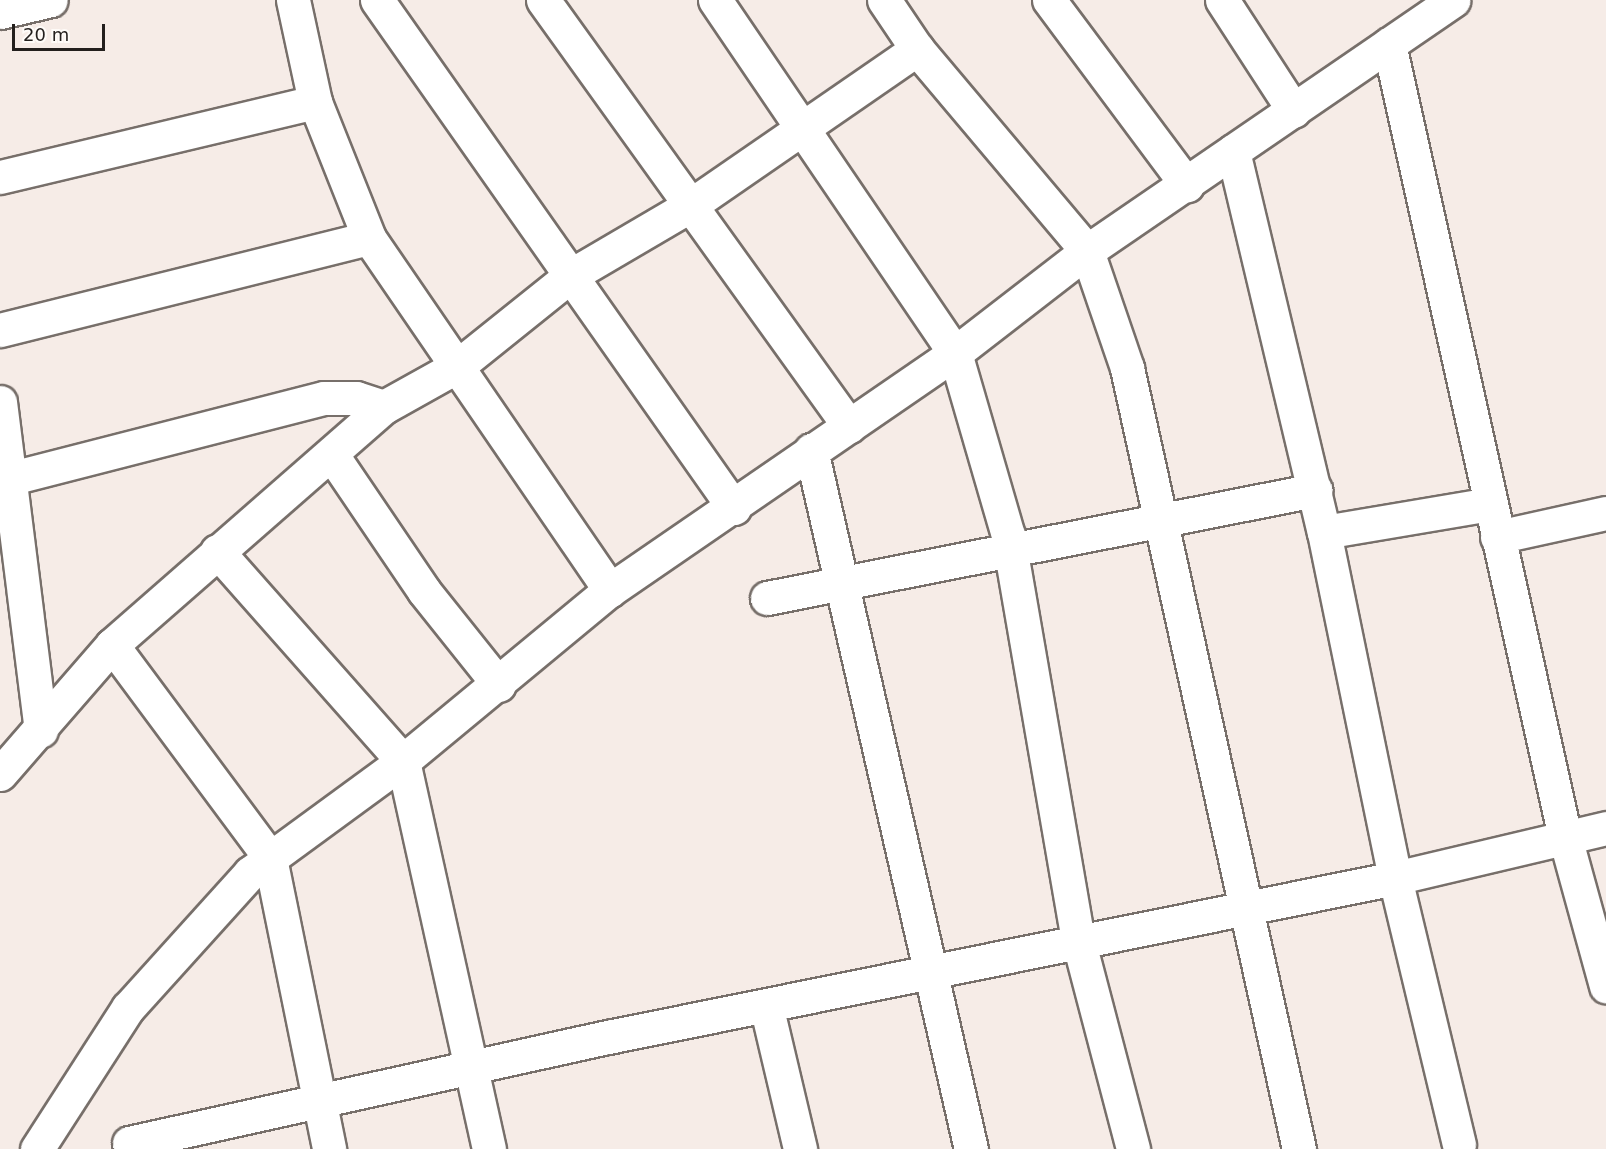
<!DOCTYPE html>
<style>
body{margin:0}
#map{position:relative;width:1606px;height:1149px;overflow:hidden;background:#f6ece7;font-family:"DejaVu Sans",sans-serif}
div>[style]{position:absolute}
.roads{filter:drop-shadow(2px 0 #776f6a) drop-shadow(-2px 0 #776f6a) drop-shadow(0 2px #776f6a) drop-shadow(0 -2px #776f6a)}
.minor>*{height:33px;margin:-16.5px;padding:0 16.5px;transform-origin:16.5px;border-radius:16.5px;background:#fff}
span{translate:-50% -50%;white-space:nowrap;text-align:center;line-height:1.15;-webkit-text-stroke:6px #fefbf8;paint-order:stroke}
.scale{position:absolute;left:12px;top:24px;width:93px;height:27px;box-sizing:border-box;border:3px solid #231f1d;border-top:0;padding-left:8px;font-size:18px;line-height:21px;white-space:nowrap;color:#231f1d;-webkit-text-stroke:4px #fefbf8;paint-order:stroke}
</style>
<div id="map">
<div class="roads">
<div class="minor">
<div style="left:293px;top:0;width:104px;rotate:77.8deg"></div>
<div style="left:315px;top:102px;width:146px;rotate:68.3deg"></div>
<div style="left:369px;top:238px;width:427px;rotate:55.6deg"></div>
<div style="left:377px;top:0;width:621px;rotate:54.9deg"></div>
<div style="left:543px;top:0;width:525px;rotate:54.31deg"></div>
<div style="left:715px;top:0;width:427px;rotate:55.8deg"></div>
<div style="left:955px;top:353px;width:190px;rotate:73.8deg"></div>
<div style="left:1008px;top:535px;width:410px;rotate:80.2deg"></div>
<div style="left:1078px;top:939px;width:217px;rotate:75.3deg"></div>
<div style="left:884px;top:0;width:59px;rotate:56deg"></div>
<div style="left:917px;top:49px;width:264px;rotate:49.9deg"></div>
<div style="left:1087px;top:251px;width:124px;rotate:71.1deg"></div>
<div style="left:1127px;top:368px;width:800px;rotate:77.58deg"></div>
<div style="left:1049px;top:0;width:231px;rotate:53.3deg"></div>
<div style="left:1222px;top:0;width:132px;rotate:57deg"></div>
<div style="left:0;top:12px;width:52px;rotate:-13.2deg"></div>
<div style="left:1389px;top:44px;width:812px;rotate:77.49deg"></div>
<div style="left:1565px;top:837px;width:155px;rotate:74.6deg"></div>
<div style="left:1233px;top:151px;width:392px;rotate:76.6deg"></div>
<div style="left:1324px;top:532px;width:353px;rotate:78.4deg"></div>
<div style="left:1395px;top:878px;width:274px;rotate:76.5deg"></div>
<div style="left:0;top:177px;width:324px;rotate:-13.4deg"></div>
<div style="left:0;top:330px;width:380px;rotate:-14deg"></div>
<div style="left:0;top:402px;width:331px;rotate:82.9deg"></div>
<div style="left:811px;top:450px;width:717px;rotate:77.11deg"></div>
<div style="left:332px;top:455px;width:164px;rotate:55.9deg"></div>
<div style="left:424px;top:591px;width:120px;rotate:51.4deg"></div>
<div style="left:0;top:481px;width:334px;rotate:-14.4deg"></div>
<div style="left:324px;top:398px;width:32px"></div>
<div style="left:356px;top:398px;width:29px;rotate:18deg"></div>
<div style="left:1324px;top:532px;width:167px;rotate:-9.6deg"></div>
<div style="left:1497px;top:537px;width:112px;rotate:-12.4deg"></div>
<div style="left:217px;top:551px;width:281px;rotate:48.5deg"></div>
<div style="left:403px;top:761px;width:397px;rotate:77.5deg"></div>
<div style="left:767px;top:598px;width:559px;rotate:-11.15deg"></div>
<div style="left:112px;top:645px;width:265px;rotate:53.4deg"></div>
<div style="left:270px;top:858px;width:297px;rotate:78.5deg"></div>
<div style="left:0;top:774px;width:171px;rotate:-49deg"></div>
<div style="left:112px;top:645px;width:361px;rotate:-41.2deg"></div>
<div style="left:384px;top:407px;width:86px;rotate:-29.2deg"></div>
<div style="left:459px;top:365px;width:142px;rotate:-38.7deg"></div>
<div style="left:570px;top:276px;width:140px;rotate:-30.4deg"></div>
<div style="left:691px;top:205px;width:275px;rotate:-34.6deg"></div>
<div style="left:767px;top:1009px;width:144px;rotate:76.7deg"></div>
<div style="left:129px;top:1143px;width:491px;rotate:-12.5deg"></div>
<div style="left:608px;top:1037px;width:803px;rotate:-11.42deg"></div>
<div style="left:1395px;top:878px;width:217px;rotate:-13.3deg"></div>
<div style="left:37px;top:1149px;width:168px;rotate:-57.2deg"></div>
<div style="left:128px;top:1008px;width:182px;rotate:-47.9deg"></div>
<div style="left:250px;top:873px;width:190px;rotate:-36.2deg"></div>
<div style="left:403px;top:761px;width:268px;rotate:-39.6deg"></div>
<div style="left:610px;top:590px;width:419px;rotate:-34.5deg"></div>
<div style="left:955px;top:353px;width:167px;rotate:-37.7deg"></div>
<div style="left:1087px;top:251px;width:444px;rotate:-34.4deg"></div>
</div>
</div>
<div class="scale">20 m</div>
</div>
